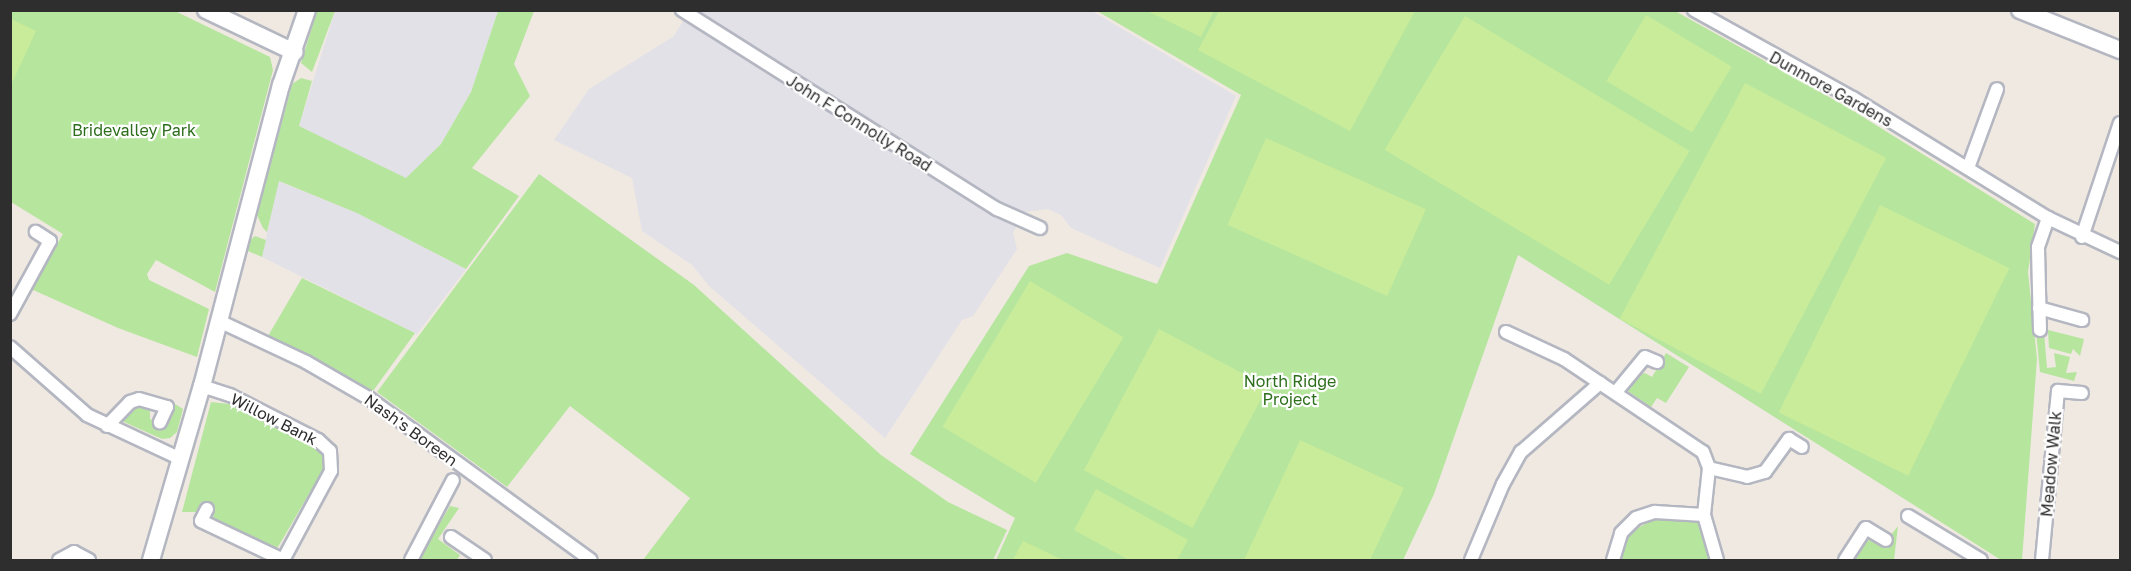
<!DOCTYPE html>
<style>
body{margin:0}
#map{position:relative;width:2131px;height:571px;overflow:hidden;background:#efe9e1;font-family:"Golos Text",sans-serif}
div>[style]{position:absolute}
.industrial>*{inset:0;background:#e3e1e8}
.green>*{inset:0;background:#b6e59e}
.pitch>*{inset:0;background:#c9ec9a;transform-origin:0 0}
.roads{filter:drop-shadow(2px 0 #b4b7c1) drop-shadow(-2px 0 #b4b7c1) drop-shadow(0 2px #b4b7c1) drop-shadow(0 -2px #b4b7c1)}
.street>*{height:12px;margin:-6px;padding:0 6px;transform-origin:6px;border-radius:6px;background:#fff}
.secondary>*{height:16px;margin:-8px;padding:0 8px;transform-origin:8px;border-radius:8px;background:#fff}
span{translate:-50% -50%;white-space:nowrap;text-align:center;line-height:1.15;-webkit-text-stroke:4.5px #fff;paint-order:stroke}
.street-label{font-size:16px;color:#2e2e2e}
.park-label{font-size:16px;color:#2c6e1b}
.frame{position:absolute;inset:0;border:12px solid #2e2e2e;pointer-events:none}
</style>
<div id="map">
<div class="industrial">
<div style="clip-path:polygon(335px 11px,498px 11px,471px 92px,441px 144px,406px 179px,299px 126px)"></div>
<div style="clip-path:polygon(689px 11px,1092px 11px,1236px 96px,1160px 268px,1071px 228px,1061px 215px,1048px 209px,1025px 212px,1013px 233px,1017px 249px,973px 316px,962px 320px,885px 438px,709px 286px,692px 265px,642px 231px,632px 178px,554px 140px,589px 89px,674px 36px)"></div>
<div style="clip-path:polygon(278px 181px,357px 213px,466px 269px,417px 334px,262px 257px)"></div>
</div>
<div class="green">
<div style="clip-path:polygon(10px 11px,175px 11px,270px 57px,273px 70px,215px 292px,156px 260px,147px 274px,149px 280px,209px 309px,197px 357px,118px 328px,31px 289px,63px 234px,11px 202px)"></div>
<div style="clip-path:polygon(317px 11px,335px 11px,312px 72px,301px 63px)"></div>
<div style="clip-path:polygon(498px 11px,534px 11px,514px 64px,530px 96px,472px 168px,519px 196px,466px 269px,357px 213px,279px 181px,267px 232px,263px 228px,257px 215px,292px 84px,301px 78px,312px 81px,299px 126px,406px 178px,441px 144px,471px 92px)"></div>
<div style="clip-path:polygon(1097px 11px,1675px 11px,1847px 107px,2035px 224px,2028px 272px,2037px 359px,2022px 560px,2001px 560px,1518px 255px,1434px 494px,1403px 560px,996px 560px,1015px 518px,910px 454px,1029px 266px,1067px 253px,1157px 284px,1241px 95px)"></div>
<div style="clip-path:polygon(539px 174px,694px 285px,881px 455px,948px 502px,1007px 530px,993px 560px,643px 560px,690px 498px,570px 406px,507px 487px,377px 392px)"></div>
<div style="clip-path:polygon(255px 236px,266px 240px,262px 257px,248px 251px,249px 241px)"></div>
<div style="clip-path:polygon(302px 278px,415px 333px,373px 391px,268px 336px)"></div>
<div style="clip-path:polygon(2048px 330px,2084px 339px,2080px 356px,2073px 349px,2071px 354px,2049px 348px)"></div>
<div style="clip-path:polygon(2036px 332px,2044px 332px,2047px 368px,2056px 367px,2054px 353px,2070px 357px,2066px 373px,2077px 372px,2074px 381px,2040px 372px)"></div>
<div style="clip-path:polygon(1666px 353px,1689px 367px,1666px 403px,1657px 398px,1651px 407px,1625px 389px,1633px 376px,1645px 373px,1652px 377px)"></div>
<div style="clip-path:polygon(211px 402px,229px 404px,257px 416px,323px 452px,323px 470px,278px 547px,274px 549px,216px 522px,213px 519px,214px 509px,201px 502px,197px 512px,182px 512px)"></div>
<div style="clip-path:polygon(175px 404px,183px 409px,177px 432px,170px 438px,162px 439px,124px 422px,124px 416px,135px 406px,143px 405px,150px 410px,150px 419px,167px 426px)"></div>
<div style="clip-path:polygon(450px 506px,459px 508px,438px 539px,460px 555px,457px 560px,418px 560px)"></div>
<div style="clip-path:polygon(1654px 519px,1698px 519px,1711px 560px,1619px 560px,1629px 533px)"></div>
<div style="clip-path:polygon(1898px 526px,1894px 560px,1851px 560px,1865px 539px,1883px 545px)"></div>
</div>
<div class="pitch">
<div style="clip-path:polygon(1147px 11px,1214px 11px,1201px 37px)"></div>
<div style="clip-path:polygon(1219px 11px,1219px 10px,1415px 11px,1350px 131px,1198px 50px)"></div>
<div style="left:1646px;top:15px;width:100px;height:77px;rotate:31deg"></div>
<div style="left:1465px;top:16px;width:262px;height:156px;rotate:31deg"></div>
<div style="clip-path:polygon(11px 19px,36px 31px,11px 85px)"></div>
<div style="left:1745px;top:83px;width:160px;height:267px;rotate:28deg"></div>
<div style="left:1266px;top:138px;width:175px;height:95px;rotate:24deg"></div>
<div style="left:1880px;top:205px;width:144px;height:231px;rotate:26deg"></div>
<div style="left:1030px;top:281px;width:109px;height:170px;rotate:31deg"></div>
<div style="left:1159px;top:329px;width:123px;height:160px;rotate:28deg"></div>
<div style="clip-path:polygon(1300px 440px,1404px 488px,1370px 560px,1244px 560px)"></div>
<div style="clip-path:polygon(1096px 489px,1188px 540px,1177px 560px,1129px 560px,1074px 530px)"></div>
<div style="clip-path:polygon(1023px 541px,1063px 560px,1013px 560px)"></div>
</div>
<div class="roads">
<div class="street">
<div style="left:682px;top:10px;width:373px;rotate:32.3deg"></div>
<div style="left:997px;top:209px;width:47px;rotate:23.8deg"></div>
<div style="left:1694px;top:10px;width:182px;rotate:29deg"></div>
<div style="left:1853px;top:98px;width:229px;rotate:31.6deg"></div>
<div style="left:2048px;top:218px;width:80px;rotate:25.3deg"></div>
<div style="left:1968px;top:168px;width:84px;rotate:-69.8deg"></div>
<div style="left:2082px;top:237px;width:120px;rotate:-71.6deg"></div>
<div style="left:2039px;top:308px;width:45px;rotate:15.6deg"></div>
<div style="left:10px;top:314px;width:83px;rotate:-61.3deg"></div>
<div style="left:50px;top:241px;width:17px;rotate:-147deg"></div>
<div style="left:219px;top:321px;width:96px;rotate:25.2deg"></div>
<div style="left:306px;top:362px;width:74px;rotate:30deg"></div>
<div style="left:370px;top:399px;width:273px;rotate:36.1deg"></div>
<div style="left:2040px;top:330px;width:83px;rotate:-91.4deg"></div>
<div style="left:2038px;top:247px;width:31px;rotate:-71deg"></div>
<div style="left:1506px;top:332px;width:64px;rotate:25deg"></div>
<div style="left:1564px;top:359px;width:167px;rotate:33.8deg"></div>
<div style="left:1703px;top:452px;width:17px;rotate:69deg"></div>
<div style="left:1709px;top:468px;width:47px;rotate:96.1deg"></div>
<div style="left:1704px;top:515px;width:47px;rotate:73.9deg"></div>
<div style="left:10px;top:347px;width:103px;rotate:41.4deg"></div>
<div style="left:87px;top:415px;width:104px;rotate:25.1deg"></div>
<div style="left:202px;top:386px;width:29px;rotate:18deg"></div>
<div style="left:230px;top:395px;width:99px;rotate:27.1deg"></div>
<div style="left:318px;top:440px;width:16px;rotate:43deg"></div>
<div style="left:330px;top:451px;width:20px;rotate:87deg"></div>
<div style="left:331px;top:471px;width:101px;rotate:118.3deg"></div>
<div style="left:1616px;top:392px;width:45px;rotate:-50.4deg"></div>
<div style="left:1645px;top:357px;width:13px;rotate:23deg"></div>
<div style="left:107px;top:426px;width:33px;rotate:-46deg"></div>
<div style="left:130px;top:402px;width:9px;rotate:-18deg"></div>
<div style="left:139px;top:399px;width:29px;rotate:16deg"></div>
<div style="left:167px;top:407px;width:17px;rotate:115deg"></div>
<div style="left:1709px;top:468px;width:39px;rotate:13deg"></div>
<div style="left:1747px;top:477px;width:19px;rotate:-16deg"></div>
<div style="left:1765px;top:472px;width:41px;rotate:-54deg"></div>
<div style="left:1789px;top:439px;width:15px;rotate:32deg"></div>
<div style="left:207px;top:509px;width:13px;rotate:117deg"></div>
<div style="left:201px;top:521px;width:91px;rotate:25.4deg"></div>
<div style="left:1908px;top:516px;width:85px;rotate:31.1deg"></div>
<div style="left:451px;top:537px;width:41px;rotate:34.1deg"></div>
<div style="left:59px;top:560px;width:17px;rotate:-28deg"></div>
<div style="left:74px;top:552px;width:17px;rotate:28deg"></div>
<div style="left:411px;top:560px;width:90px;rotate:-62.3deg"></div>
<div style="left:1471px;top:560px;width:82px;rotate:-67.2deg"></div>
<div style="left:1503px;top:484px;width:37px;rotate:-61deg"></div>
<div style="left:1521px;top:452px;width:105px;rotate:-41.1deg"></div>
<div style="left:1613px;top:560px;width:28px;rotate:-73deg"></div>
<div style="left:1621px;top:533px;width:21px;rotate:-45deg"></div>
<div style="left:1636px;top:518px;width:20px;rotate:-18deg"></div>
<div style="left:1655px;top:512px;width:49px;rotate:3.5deg"></div>
<div style="left:1845px;top:560px;width:38px;rotate:-57deg"></div>
<div style="left:1866px;top:528px;width:23px;rotate:31deg"></div>
<div style="left:2042px;top:560px;width:170px;rotate:-84.6deg"></div>
<div style="left:2058px;top:391px;width:24px;rotate:5deg"></div>
</div>
<div class="secondary">
<div style="left:206px;top:10px;width:98px;rotate:25.5deg"></div>
<div style="left:2020px;top:10px;width:108px;rotate:21.8deg"></div>
<div style="left:151px;top:560px;width:181px;rotate:-73.7deg"></div>
<div style="left:202px;top:386px;width:311px;rotate:-75.3deg"></div>
<div style="left:281px;top:85px;width:79px;rotate:-70.9deg"></div>
</div>
</div>
<div class="street-label">
<span style="left:1831px;top:89px;rotate:29deg">Dunmore Gardens</span>
<span style="left:859px;top:123px;rotate:32deg">John F Connolly Road</span>
<span style="left:274px;top:419px;rotate:27deg">Willow Bank</span>
<span style="left:411px;top:430px;rotate:36deg">Nash's Boreen</span>
<span style="left:2051px;top:464px;rotate:-85deg">Meadow Walk</span>
</div>
<div class="park-label">
<span style="left:134px;top:130px">Bridevalley Park</span>
<span style="left:1290px;top:390px">North Ridge<br>Project</span>
</div>
<div class="frame"></div>
</div>
